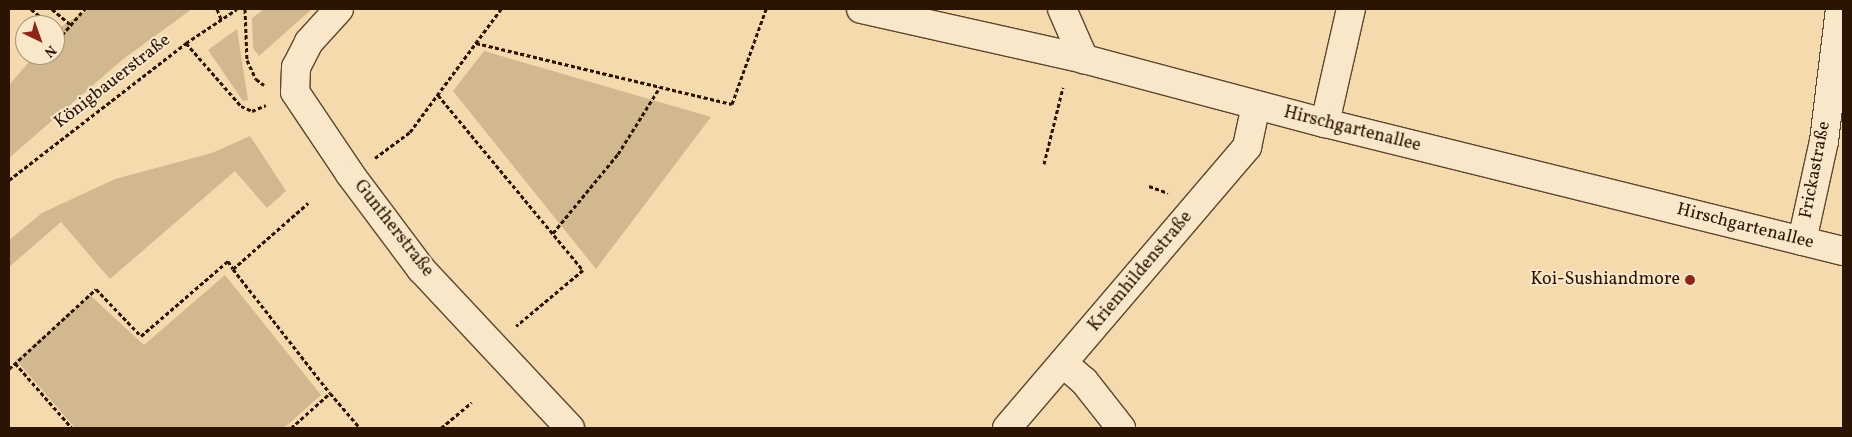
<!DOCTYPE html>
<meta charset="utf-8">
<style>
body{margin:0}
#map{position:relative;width:1852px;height:437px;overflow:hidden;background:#f4daac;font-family:Vollkorn,serif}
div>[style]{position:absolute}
.green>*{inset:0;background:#d2b88f}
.path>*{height:3px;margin-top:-1.5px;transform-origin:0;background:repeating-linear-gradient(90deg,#2b1404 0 4px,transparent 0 6.5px)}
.roads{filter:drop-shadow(1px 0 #5d462e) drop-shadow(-1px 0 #5d462e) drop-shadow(0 1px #5d462e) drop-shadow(0 -1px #5d462e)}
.minor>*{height:28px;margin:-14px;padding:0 14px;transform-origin:14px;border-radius:14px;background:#f8e7c9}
.dots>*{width:14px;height:14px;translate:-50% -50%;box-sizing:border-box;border:2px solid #f8e7c9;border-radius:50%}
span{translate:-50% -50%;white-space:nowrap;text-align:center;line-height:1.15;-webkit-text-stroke:4px #f8e7c9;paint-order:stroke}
.street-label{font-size:18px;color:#2b1404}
.poi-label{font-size:18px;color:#2b1404}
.right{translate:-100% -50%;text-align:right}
.frame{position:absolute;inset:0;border:10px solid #2b1404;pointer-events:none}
.north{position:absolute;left:15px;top:15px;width:50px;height:50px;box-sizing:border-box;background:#f8e7c9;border:1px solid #a6937a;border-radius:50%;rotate:138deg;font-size:14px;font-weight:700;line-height:20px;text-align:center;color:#2b1404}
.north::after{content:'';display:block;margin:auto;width:18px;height:22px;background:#8f2418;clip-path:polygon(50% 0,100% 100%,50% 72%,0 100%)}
</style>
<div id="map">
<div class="green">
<div style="clip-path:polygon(88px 9px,192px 9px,122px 60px,9px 158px,9px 85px,35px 55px,55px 55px,55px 31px)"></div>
<div style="clip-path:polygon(264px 9px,312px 9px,259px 56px,253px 48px,252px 18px)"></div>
<div style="clip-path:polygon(237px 29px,248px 100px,243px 101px,208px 50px)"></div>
<div style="clip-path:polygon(484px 51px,711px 117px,596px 269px,453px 91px)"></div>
<div style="clip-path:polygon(250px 136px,286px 191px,267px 208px,235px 171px,110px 279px,61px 222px,9px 267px,9px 240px,42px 213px,115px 179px,212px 153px)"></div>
<div style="clip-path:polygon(225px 275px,321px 395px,284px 428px,75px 428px,16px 360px,90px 295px,144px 345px)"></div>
</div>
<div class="path">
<div style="left:31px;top:9px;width:26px;rotate:39deg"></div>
<div style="left:52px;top:9px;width:25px;rotate:40deg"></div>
<div style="left:217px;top:9px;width:11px;rotate:68deg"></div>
<div style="left:245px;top:9px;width:51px;rotate:87.8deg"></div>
<div style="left:247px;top:60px;width:21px;rotate:65deg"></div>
<div style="left:256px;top:79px;width:10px;rotate:37deg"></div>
<div style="left:55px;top:29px;width:9px;rotate:41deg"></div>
<div style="left:62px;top:35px;width:35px;rotate:-49deg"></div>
<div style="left:186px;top:43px;width:84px;rotate:48.9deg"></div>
<div style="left:241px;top:106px;width:12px;rotate:24deg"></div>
<div style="left:252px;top:111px;width:15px;rotate:-23deg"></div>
<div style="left:476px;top:43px;width:263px;rotate:13.4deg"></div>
<div style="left:732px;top:104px;width:101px;rotate:-70.3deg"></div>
<div style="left:438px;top:95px;width:227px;rotate:50.4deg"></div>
<div style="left:583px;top:270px;width:87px;rotate:140.1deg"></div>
<div style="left:375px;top:158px;width:44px;rotate:-36.6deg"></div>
<div style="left:410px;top:132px;width:153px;rotate:-53.5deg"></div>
<div style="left:1044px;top:164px;width:79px;rotate:-76.1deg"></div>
<div style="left:9px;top:180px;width:224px;rotate:-37.7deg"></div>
<div style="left:186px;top:43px;width:61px;rotate:-33.7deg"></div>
<div style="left:1149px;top:186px;width:20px;rotate:20deg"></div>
<div style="left:553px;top:233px;width:102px;rotate:-50.6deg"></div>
<div style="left:618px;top:154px;width:79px;rotate:-57.9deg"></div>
<div style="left:233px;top:269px;width:157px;rotate:52deg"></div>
<div style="left:15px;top:363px;width:86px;rotate:48.8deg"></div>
<div style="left:9px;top:369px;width:118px;rotate:-42.6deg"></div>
<div style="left:96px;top:289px;width:65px;rotate:46.2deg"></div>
<div style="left:141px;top:336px;width:115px;rotate:-40.8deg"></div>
<div style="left:228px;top:261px;width:9px;rotate:58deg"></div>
<div style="left:233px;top:269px;width:100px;rotate:-41.3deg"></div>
<div style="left:291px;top:428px;width:52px;rotate:-41.9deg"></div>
<div style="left:330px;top:393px;width:46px;rotate:49.4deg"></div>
<div style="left:441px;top:428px;width:40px;rotate:-40deg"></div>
</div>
<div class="roads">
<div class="minor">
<div style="left:339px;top:9px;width:45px;rotate:132.3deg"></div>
<div style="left:309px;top:42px;width:28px;rotate:117deg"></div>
<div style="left:296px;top:67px;width:25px;rotate:92deg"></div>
<div style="left:295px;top:92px;width:99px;rotate:56.1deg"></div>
<div style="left:350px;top:174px;width:119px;rotate:53.2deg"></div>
<div style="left:421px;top:269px;width:218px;rotate:46.9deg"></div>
<div style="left:861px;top:9px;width:229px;rotate:12.6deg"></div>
<div style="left:1084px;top:59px;width:249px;rotate:14.9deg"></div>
<div style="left:1325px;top:123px;width:534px;rotate:13.88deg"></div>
<div style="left:1062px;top:9px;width:55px;rotate:66.3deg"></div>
<div style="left:1325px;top:123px;width:117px;rotate:-77.2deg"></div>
<div style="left:1802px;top:241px;width:102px;rotate:-77.6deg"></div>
<div style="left:1824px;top:141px;width:133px;rotate:-83.1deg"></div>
<div style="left:1063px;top:363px;width:28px;rotate:41deg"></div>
<div style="left:1084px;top:381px;width:60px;rotate:51.8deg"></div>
<div style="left:1007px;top:428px;width:370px;rotate:-49.5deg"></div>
<div style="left:1247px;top:147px;width:43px;rotate:-77.9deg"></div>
</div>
</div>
<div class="dots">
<div style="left:1690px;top:280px;background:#8f2418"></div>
</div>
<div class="street-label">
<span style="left:113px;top:82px;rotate:-38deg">Königbauerstraße</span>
<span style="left:1352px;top:130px;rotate:14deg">Hirschgartenallee</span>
<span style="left:1816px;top:170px;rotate:-79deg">Frickastraße</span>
<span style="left:1745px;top:227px;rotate:14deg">Hirschgartenallee</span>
<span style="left:393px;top:229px;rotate:52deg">Guntherstraße</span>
<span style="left:1141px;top:272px;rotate:-50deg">Kriemhildenstraße</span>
</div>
<div class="poi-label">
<span class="right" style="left:1680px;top:280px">Koi-Sushiandmore</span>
</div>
<div class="frame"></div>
<div class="north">N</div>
</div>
